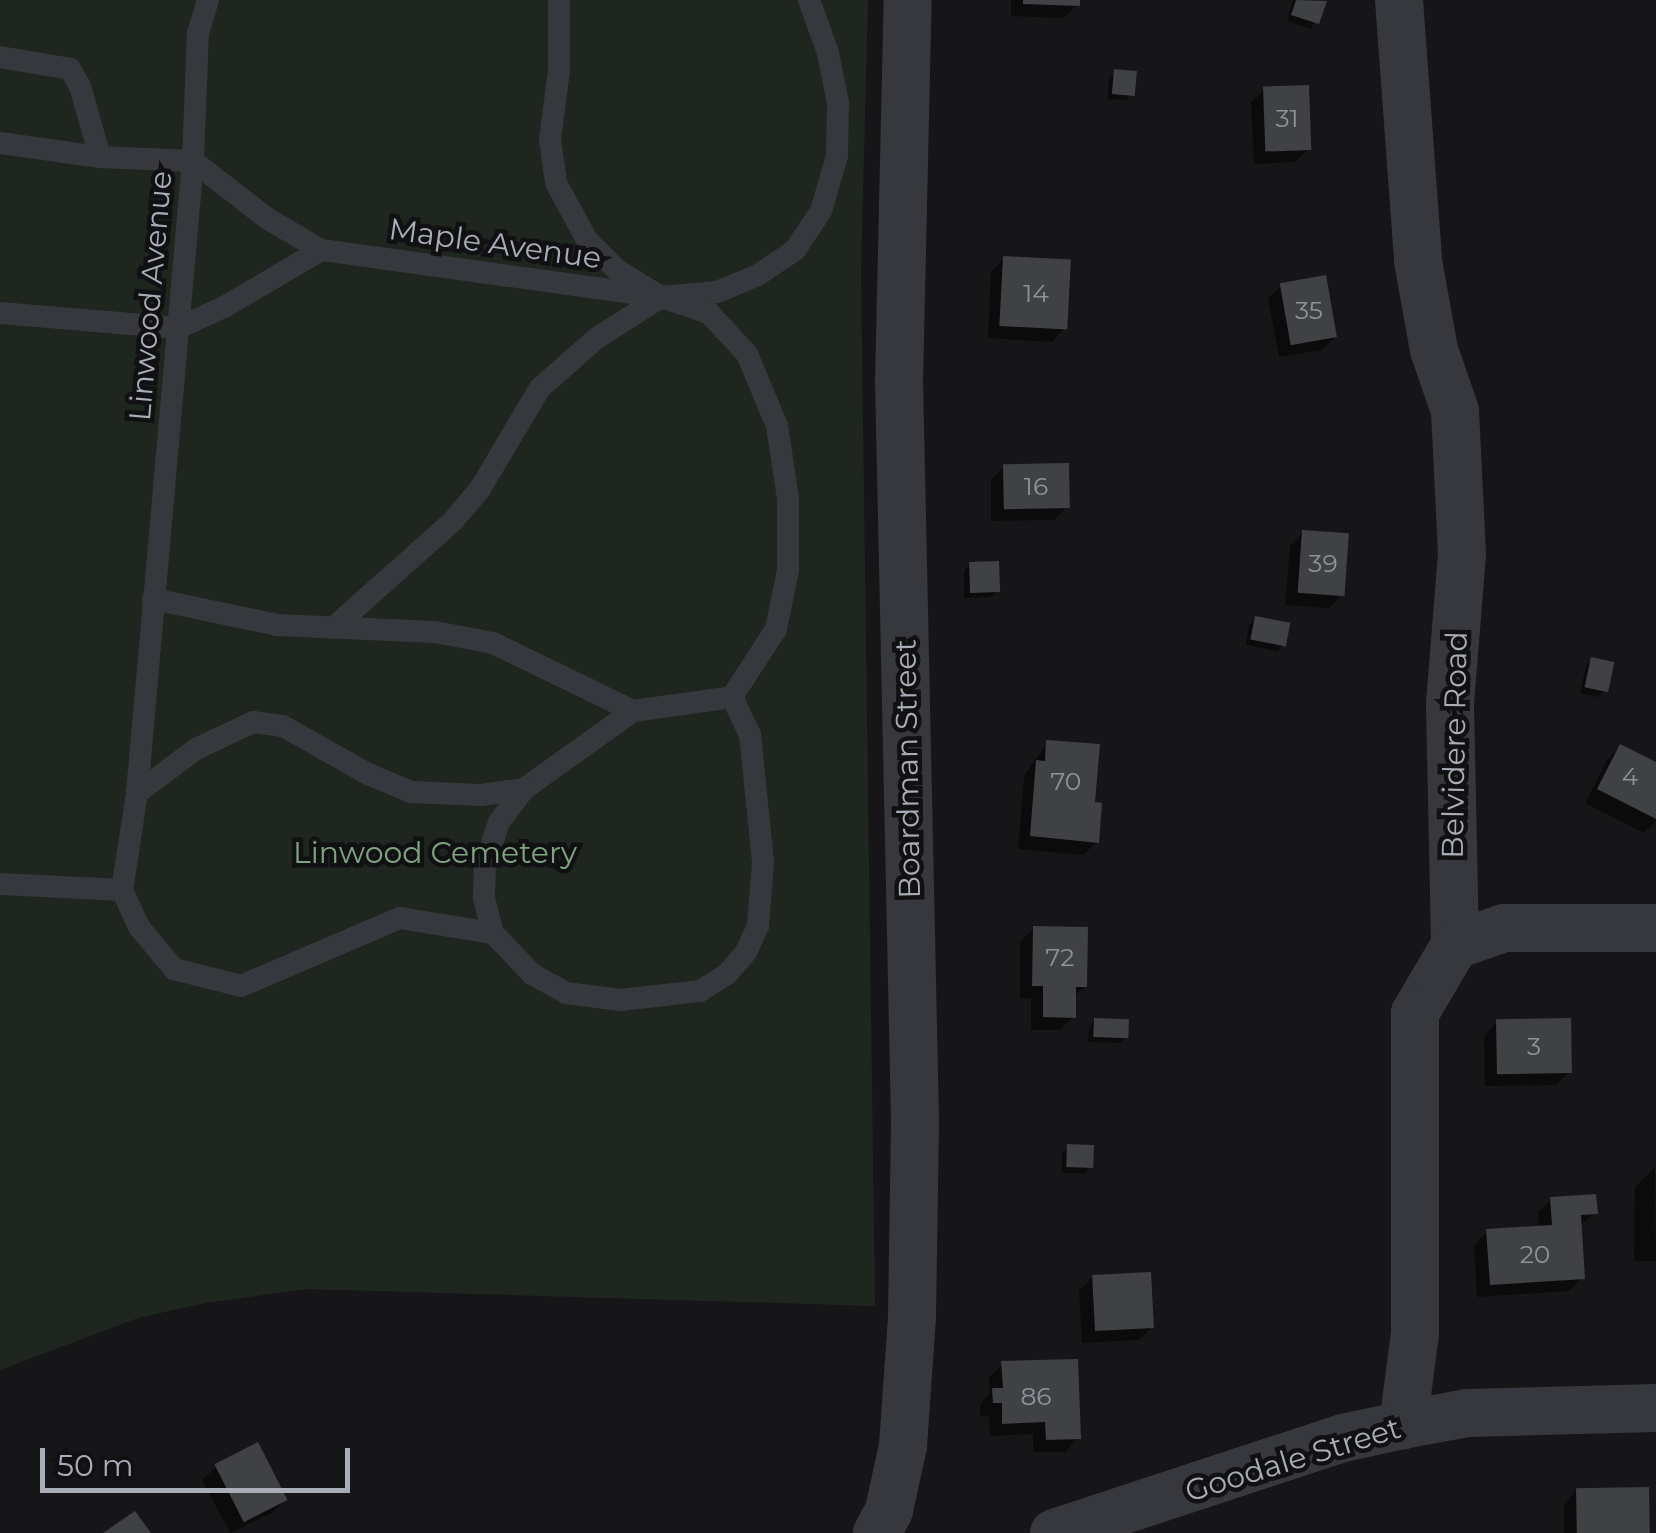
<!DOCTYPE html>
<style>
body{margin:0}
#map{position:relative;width:1656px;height:1533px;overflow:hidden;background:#161618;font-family:Montserrat,sans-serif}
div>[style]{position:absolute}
.green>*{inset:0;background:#1e261f}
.shadow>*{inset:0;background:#0007}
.building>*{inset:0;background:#404145;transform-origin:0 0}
.service>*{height:22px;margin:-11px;padding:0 11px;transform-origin:11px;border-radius:11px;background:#37383d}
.minor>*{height:48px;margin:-24px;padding:0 24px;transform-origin:24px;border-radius:24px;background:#37383d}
span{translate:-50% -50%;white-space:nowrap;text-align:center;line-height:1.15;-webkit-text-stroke:9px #111113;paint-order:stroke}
.number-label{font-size:25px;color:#8e929b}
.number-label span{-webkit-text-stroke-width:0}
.street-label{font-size:30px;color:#a8adb8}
.park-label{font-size:30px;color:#7fa381}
.scale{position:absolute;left:40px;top:1448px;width:310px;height:45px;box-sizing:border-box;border:5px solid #a8adb8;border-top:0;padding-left:12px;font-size:30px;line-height:35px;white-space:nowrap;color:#a8adb8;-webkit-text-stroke:8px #111113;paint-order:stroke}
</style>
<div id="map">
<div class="green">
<div style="clip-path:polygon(0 0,868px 0,861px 272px,875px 1306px,307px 1289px,205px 1303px,138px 1318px,0 1370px)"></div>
</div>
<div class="shadow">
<div style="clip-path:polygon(1011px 0,1077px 0,1077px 5px,1064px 18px,1011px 16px)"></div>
<div style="clip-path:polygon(1293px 0,1324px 3px,1311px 29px,1287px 21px)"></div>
<div style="clip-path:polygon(1115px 72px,1132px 94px,1126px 100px,1108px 99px,1109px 78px)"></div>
<div style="clip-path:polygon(1265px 89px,1309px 149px,1295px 162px,1254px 164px,1251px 102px)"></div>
<div style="clip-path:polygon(1004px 258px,1065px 328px,1052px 342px,988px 338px,991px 272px)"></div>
<div style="clip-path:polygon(1281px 286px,1335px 337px,1322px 350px,1279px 357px,1268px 299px)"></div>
<div style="clip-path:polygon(1004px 467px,1067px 507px,1054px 520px,991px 521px,991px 480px)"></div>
<div style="clip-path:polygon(1303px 532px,1342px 595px,1329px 608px,1285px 605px,1290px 546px)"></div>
<div style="clip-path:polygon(970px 565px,998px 591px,992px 597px,964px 598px,964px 571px)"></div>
<div style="clip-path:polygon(1255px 619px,1283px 645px,1277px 651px,1246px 645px,1249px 625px)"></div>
<div style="clip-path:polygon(1592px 660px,1604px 691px,1598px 697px,1580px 693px,1586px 666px)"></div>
<div style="clip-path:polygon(1047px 743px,1092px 804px,1097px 842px,1083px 855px,1018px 849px,1024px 776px)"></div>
<div style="clip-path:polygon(1620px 747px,1656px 765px,1656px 821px,1644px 833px,1585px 803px,1607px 760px)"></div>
<div style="clip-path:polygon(1034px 928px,1085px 986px,1074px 997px,1073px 1017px,1060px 1030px,1031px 1030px,1031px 999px,1020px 998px,1020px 942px)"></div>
<div style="clip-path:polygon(1095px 1021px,1126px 1037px,1120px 1043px,1088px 1042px,1089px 1027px)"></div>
<div style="clip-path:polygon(1497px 1022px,1569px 1072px,1556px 1085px,1485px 1086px,1484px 1036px)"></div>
<div style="clip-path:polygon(1068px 1148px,1091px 1167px,1085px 1173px,1062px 1173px,1062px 1154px)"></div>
<div style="clip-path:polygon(1655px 1167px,1656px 1261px,1634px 1261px,1635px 1187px)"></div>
<div style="clip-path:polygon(1551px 1199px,1595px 1213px,1579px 1226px,1582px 1278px,1569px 1291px,1477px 1297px,1474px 1245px,1487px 1232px,1539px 1228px,1538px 1212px)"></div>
<div style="clip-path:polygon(1093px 1277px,1152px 1327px,1139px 1340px,1082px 1343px,1079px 1291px)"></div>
<div style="clip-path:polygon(1003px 1364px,1078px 1438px,1065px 1452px,1033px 1452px,1033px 1434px,990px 1436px,989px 1416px,980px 1416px,980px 1404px,990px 1394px,989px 1377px)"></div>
<div style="clip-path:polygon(216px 1467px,285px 1500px,272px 1513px,230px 1533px,202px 1480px)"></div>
<div style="clip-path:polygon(1577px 1490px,1647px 1533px,1564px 1533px,1564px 1504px)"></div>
</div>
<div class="building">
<div style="clip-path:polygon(1023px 0,1080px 0,1080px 6px,1023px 4px)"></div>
<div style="clip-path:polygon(1296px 0,1327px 1px,1319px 24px,1291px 15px)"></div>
<div style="left:1114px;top:69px;width:23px;height:25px;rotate:5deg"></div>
<div style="left:1309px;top:85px;width:65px;height:46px;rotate:88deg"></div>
<div style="left:1003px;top:256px;width:68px;height:70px;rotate:3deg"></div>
<div style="left:1326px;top:275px;width:63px;height:47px;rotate:80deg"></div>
<div style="left:1069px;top:463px;width:45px;height:66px;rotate:89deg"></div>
<div style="left:1302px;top:530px;width:47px;height:63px;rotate:4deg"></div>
<div style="left:999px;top:561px;width:31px;height:30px;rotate:88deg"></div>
<div style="left:1255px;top:616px;width:36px;height:24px;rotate:11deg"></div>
<div style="left:1591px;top:657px;width:24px;height:31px;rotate:12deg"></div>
<div style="clip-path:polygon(1046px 740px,1100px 744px,1095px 802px,1102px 803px,1099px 843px,1030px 836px,1036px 760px,1045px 761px)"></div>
<div style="clip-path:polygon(1620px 744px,1656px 762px,1656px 819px,1597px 789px)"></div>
<div style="clip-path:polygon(1033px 926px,1088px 927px,1087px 987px,1076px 987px,1076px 1018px,1043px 1017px,1043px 986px,1032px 986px)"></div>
<div style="left:1094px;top:1018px;width:35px;height:19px;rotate:2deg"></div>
<div style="left:1571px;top:1018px;width:55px;height:75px;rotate:89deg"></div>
<div style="left:1094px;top:1145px;width:23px;height:27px;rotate:92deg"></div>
<div style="clip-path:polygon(1596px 1194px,1598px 1214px,1581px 1215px,1585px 1279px,1490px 1285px,1486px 1229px,1552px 1225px,1550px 1197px)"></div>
<div style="left:1151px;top:1272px;width:56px;height:59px;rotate:87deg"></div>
<div style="clip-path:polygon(1078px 1359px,1081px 1439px,1046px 1440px,1045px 1422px,1002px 1424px,1002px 1403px,993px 1403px,992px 1388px,1003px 1388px,1001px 1361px)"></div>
<div style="left:258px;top:1442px;width:65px;height:49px;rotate:63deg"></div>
<div style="left:1649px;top:1487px;width:46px;height:73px;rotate:89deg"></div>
<div style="clip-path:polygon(135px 1511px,151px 1533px,103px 1533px)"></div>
</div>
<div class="service">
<div style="left:559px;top:0;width:71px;rotate:90deg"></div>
<div style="left:559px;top:71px;width:69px;rotate:97.5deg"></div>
<div style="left:550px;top:139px;width:44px;rotate:82.2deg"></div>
<div style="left:556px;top:183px;width:65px;rotate:61.5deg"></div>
<div style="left:587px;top:240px;width:42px;rotate:45deg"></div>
<div style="left:617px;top:270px;width:52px;rotate:31.5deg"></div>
<div style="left:661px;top:297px;width:56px;rotate:-5.1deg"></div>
<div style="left:717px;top:292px;width:44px;rotate:-22.5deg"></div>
<div style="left:758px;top:275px;width:45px;rotate:-34deg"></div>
<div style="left:795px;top:250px;width:47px;rotate:-56.3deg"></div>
<div style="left:821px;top:211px;width:57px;rotate:-73.8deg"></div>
<div style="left:837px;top:156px;width:53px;rotate:-88.9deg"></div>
<div style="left:838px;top:103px;width:51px;rotate:-101.3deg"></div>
<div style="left:828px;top:53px;width:56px;rotate:-109.7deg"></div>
<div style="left:0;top:57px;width:71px;rotate:9.7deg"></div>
<div style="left:70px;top:69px;width:20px;rotate:60deg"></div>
<div style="left:80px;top:86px;width:74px;rotate:74.3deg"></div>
<div style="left:0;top:143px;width:101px;rotate:8deg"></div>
<div style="left:100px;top:157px;width:93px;rotate:2.5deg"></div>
<div style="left:0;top:313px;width:179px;rotate:4.8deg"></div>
<div style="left:178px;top:328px;width:51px;rotate:-24.5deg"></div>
<div style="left:224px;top:307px;width:113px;rotate:-30.4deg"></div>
<div style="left:153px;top:599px;width:127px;rotate:11.8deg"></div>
<div style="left:277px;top:625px;width:158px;rotate:2.5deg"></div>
<div style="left:435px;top:632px;width:59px;rotate:10.7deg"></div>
<div style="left:493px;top:643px;width:156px;rotate:25.9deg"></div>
<div style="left:633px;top:711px;width:100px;rotate:-8deg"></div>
<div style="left:732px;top:697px;width:81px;rotate:-57.1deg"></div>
<div style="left:776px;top:629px;width:60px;rotate:-78.5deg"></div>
<div style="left:788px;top:570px;width:72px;rotate:-90deg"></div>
<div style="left:788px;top:498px;width:73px;rotate:-98.7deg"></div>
<div style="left:777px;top:426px;width:78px;rotate:-112.6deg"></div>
<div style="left:747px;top:354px;width:56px;rotate:-132.8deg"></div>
<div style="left:709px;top:313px;width:51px;rotate:-161.6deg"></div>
<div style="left:661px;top:297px;width:343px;rotate:-172.1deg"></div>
<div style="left:321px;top:250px;width:61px;rotate:-149.7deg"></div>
<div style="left:268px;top:219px;width:95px;rotate:-142.3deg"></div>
<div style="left:333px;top:628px;width:161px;rotate:-41.7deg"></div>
<div style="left:453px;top:521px;width:42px;rotate:-49.8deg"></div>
<div style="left:480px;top:489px;width:117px;rotate:-59.3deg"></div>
<div style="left:540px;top:388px;width:76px;rotate:-41.3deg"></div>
<div style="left:597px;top:338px;width:76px;rotate:-32.6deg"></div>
<div style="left:633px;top:711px;width:134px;rotate:144.4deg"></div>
<div style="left:524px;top:789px;width:41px;rotate:127.1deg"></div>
<div style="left:499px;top:822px;width:44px;rotate:108.4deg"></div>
<div style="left:485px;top:864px;width:34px;rotate:92deg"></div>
<div style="left:484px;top:898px;width:36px;rotate:76deg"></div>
<div style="left:493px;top:933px;width:57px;rotate:46.4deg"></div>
<div style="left:532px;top:974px;width:39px;rotate:29deg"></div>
<div style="left:566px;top:993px;width:55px;rotate:7.3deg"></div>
<div style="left:621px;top:1000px;width:80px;rotate:-6.5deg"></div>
<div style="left:700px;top:991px;width:32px;rotate:-32deg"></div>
<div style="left:727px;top:974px;width:29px;rotate:-49deg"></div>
<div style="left:746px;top:952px;width:29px;rotate:-65deg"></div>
<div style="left:758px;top:926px;width:64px;rotate:-85.5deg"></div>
<div style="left:763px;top:862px;width:128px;rotate:-95.8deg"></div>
<div style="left:750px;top:735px;width:42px;rotate:-115.3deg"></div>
<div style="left:137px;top:793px;width:74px;rotate:-36.7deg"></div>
<div style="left:196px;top:749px;width:63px;rotate:-25.3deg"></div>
<div style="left:253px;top:722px;width:30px;rotate:8deg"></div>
<div style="left:283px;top:726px;width:98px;rotate:29.5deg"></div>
<div style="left:368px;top:774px;width:47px;rotate:22.7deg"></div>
<div style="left:411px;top:792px;width:70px;rotate:2.5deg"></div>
<div style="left:481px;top:795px;width:43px;rotate:-7.9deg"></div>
<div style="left:0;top:884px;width:122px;rotate:2.8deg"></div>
<div style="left:122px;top:890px;width:98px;rotate:-81.2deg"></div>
<div style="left:137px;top:793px;width:634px;rotate:-84.94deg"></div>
<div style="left:193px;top:161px;width:128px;rotate:-87.8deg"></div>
<div style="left:198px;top:33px;width:34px;rotate:-73deg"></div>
<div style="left:122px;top:890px;width:41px;rotate:65.3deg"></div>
<div style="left:139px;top:927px;width:55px;rotate:50.2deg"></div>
<div style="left:174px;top:969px;width:69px;rotate:14.2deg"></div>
<div style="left:241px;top:986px;width:173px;rotate:-23.2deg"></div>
<div style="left:400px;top:918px;width:94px;rotate:9.2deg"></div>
</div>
<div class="minor">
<div style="left:1399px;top:0;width:262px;rotate:85.8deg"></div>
<div style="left:1418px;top:261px;width:90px;rotate:79.8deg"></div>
<div style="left:1434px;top:350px;width:65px;rotate:71deg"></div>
<div style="left:1455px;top:411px;width:143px;rotate:87.2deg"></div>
<div style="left:1462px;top:554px;width:150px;rotate:94.6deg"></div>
<div style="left:1450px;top:704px;width:241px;rotate:88.8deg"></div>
<div style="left:1455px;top:945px;width:79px;rotate:120.5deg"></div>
<div style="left:1415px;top:1013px;width:320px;rotate:90deg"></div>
<div style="left:1415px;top:1333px;width:93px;rotate:97.4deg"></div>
<div style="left:1455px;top:945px;width:52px;rotate:-19.1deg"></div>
<div style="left:1504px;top:928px;width:152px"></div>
<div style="left:877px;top:1533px;width:26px;rotate:-62deg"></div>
<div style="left:889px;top:1510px;width:66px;rotate:-77.7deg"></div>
<div style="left:903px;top:1446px;width:130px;rotate:-86deg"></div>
<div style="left:912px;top:1316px;width:197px;rotate:-89.1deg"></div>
<div style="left:915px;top:1119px;width:737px;rotate:-91.24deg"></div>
<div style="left:899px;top:382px;width:382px;rotate:-88.7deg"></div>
<div style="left:1054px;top:1533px;width:304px;rotate:-18.2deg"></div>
<div style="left:1343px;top:1438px;width:61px;rotate:-12.2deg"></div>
<div style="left:1403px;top:1425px;width:66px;rotate:-10.5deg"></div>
<div style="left:1468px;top:1413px;width:188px;rotate:-1.5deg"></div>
</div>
<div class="number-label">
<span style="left:1287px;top:118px">31</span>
<span style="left:1036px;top:293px">14</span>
<span style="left:1309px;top:310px">35</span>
<span style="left:1036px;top:486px">16</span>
<span style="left:1323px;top:563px">39</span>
<span style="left:1630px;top:776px">4</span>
<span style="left:1066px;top:781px">70</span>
<span style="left:1060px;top:957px">72</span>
<span style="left:1534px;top:1046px">3</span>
<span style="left:1535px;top:1254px">20</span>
<span style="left:1036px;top:1396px">86</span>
</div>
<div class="street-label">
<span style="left:495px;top:244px;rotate:8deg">Maple Avenue</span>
<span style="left:151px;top:296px;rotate:-85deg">Linwood Avenue</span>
<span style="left:1455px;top:745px;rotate:-89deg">Belvidere Road</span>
<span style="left:908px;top:769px;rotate:-91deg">Boardman Street</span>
<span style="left:1293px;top:1460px;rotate:-17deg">Goodale Street</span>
</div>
<div class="park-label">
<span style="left:435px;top:853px">Linwood Cemetery</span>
</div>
<div class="scale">50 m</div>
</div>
